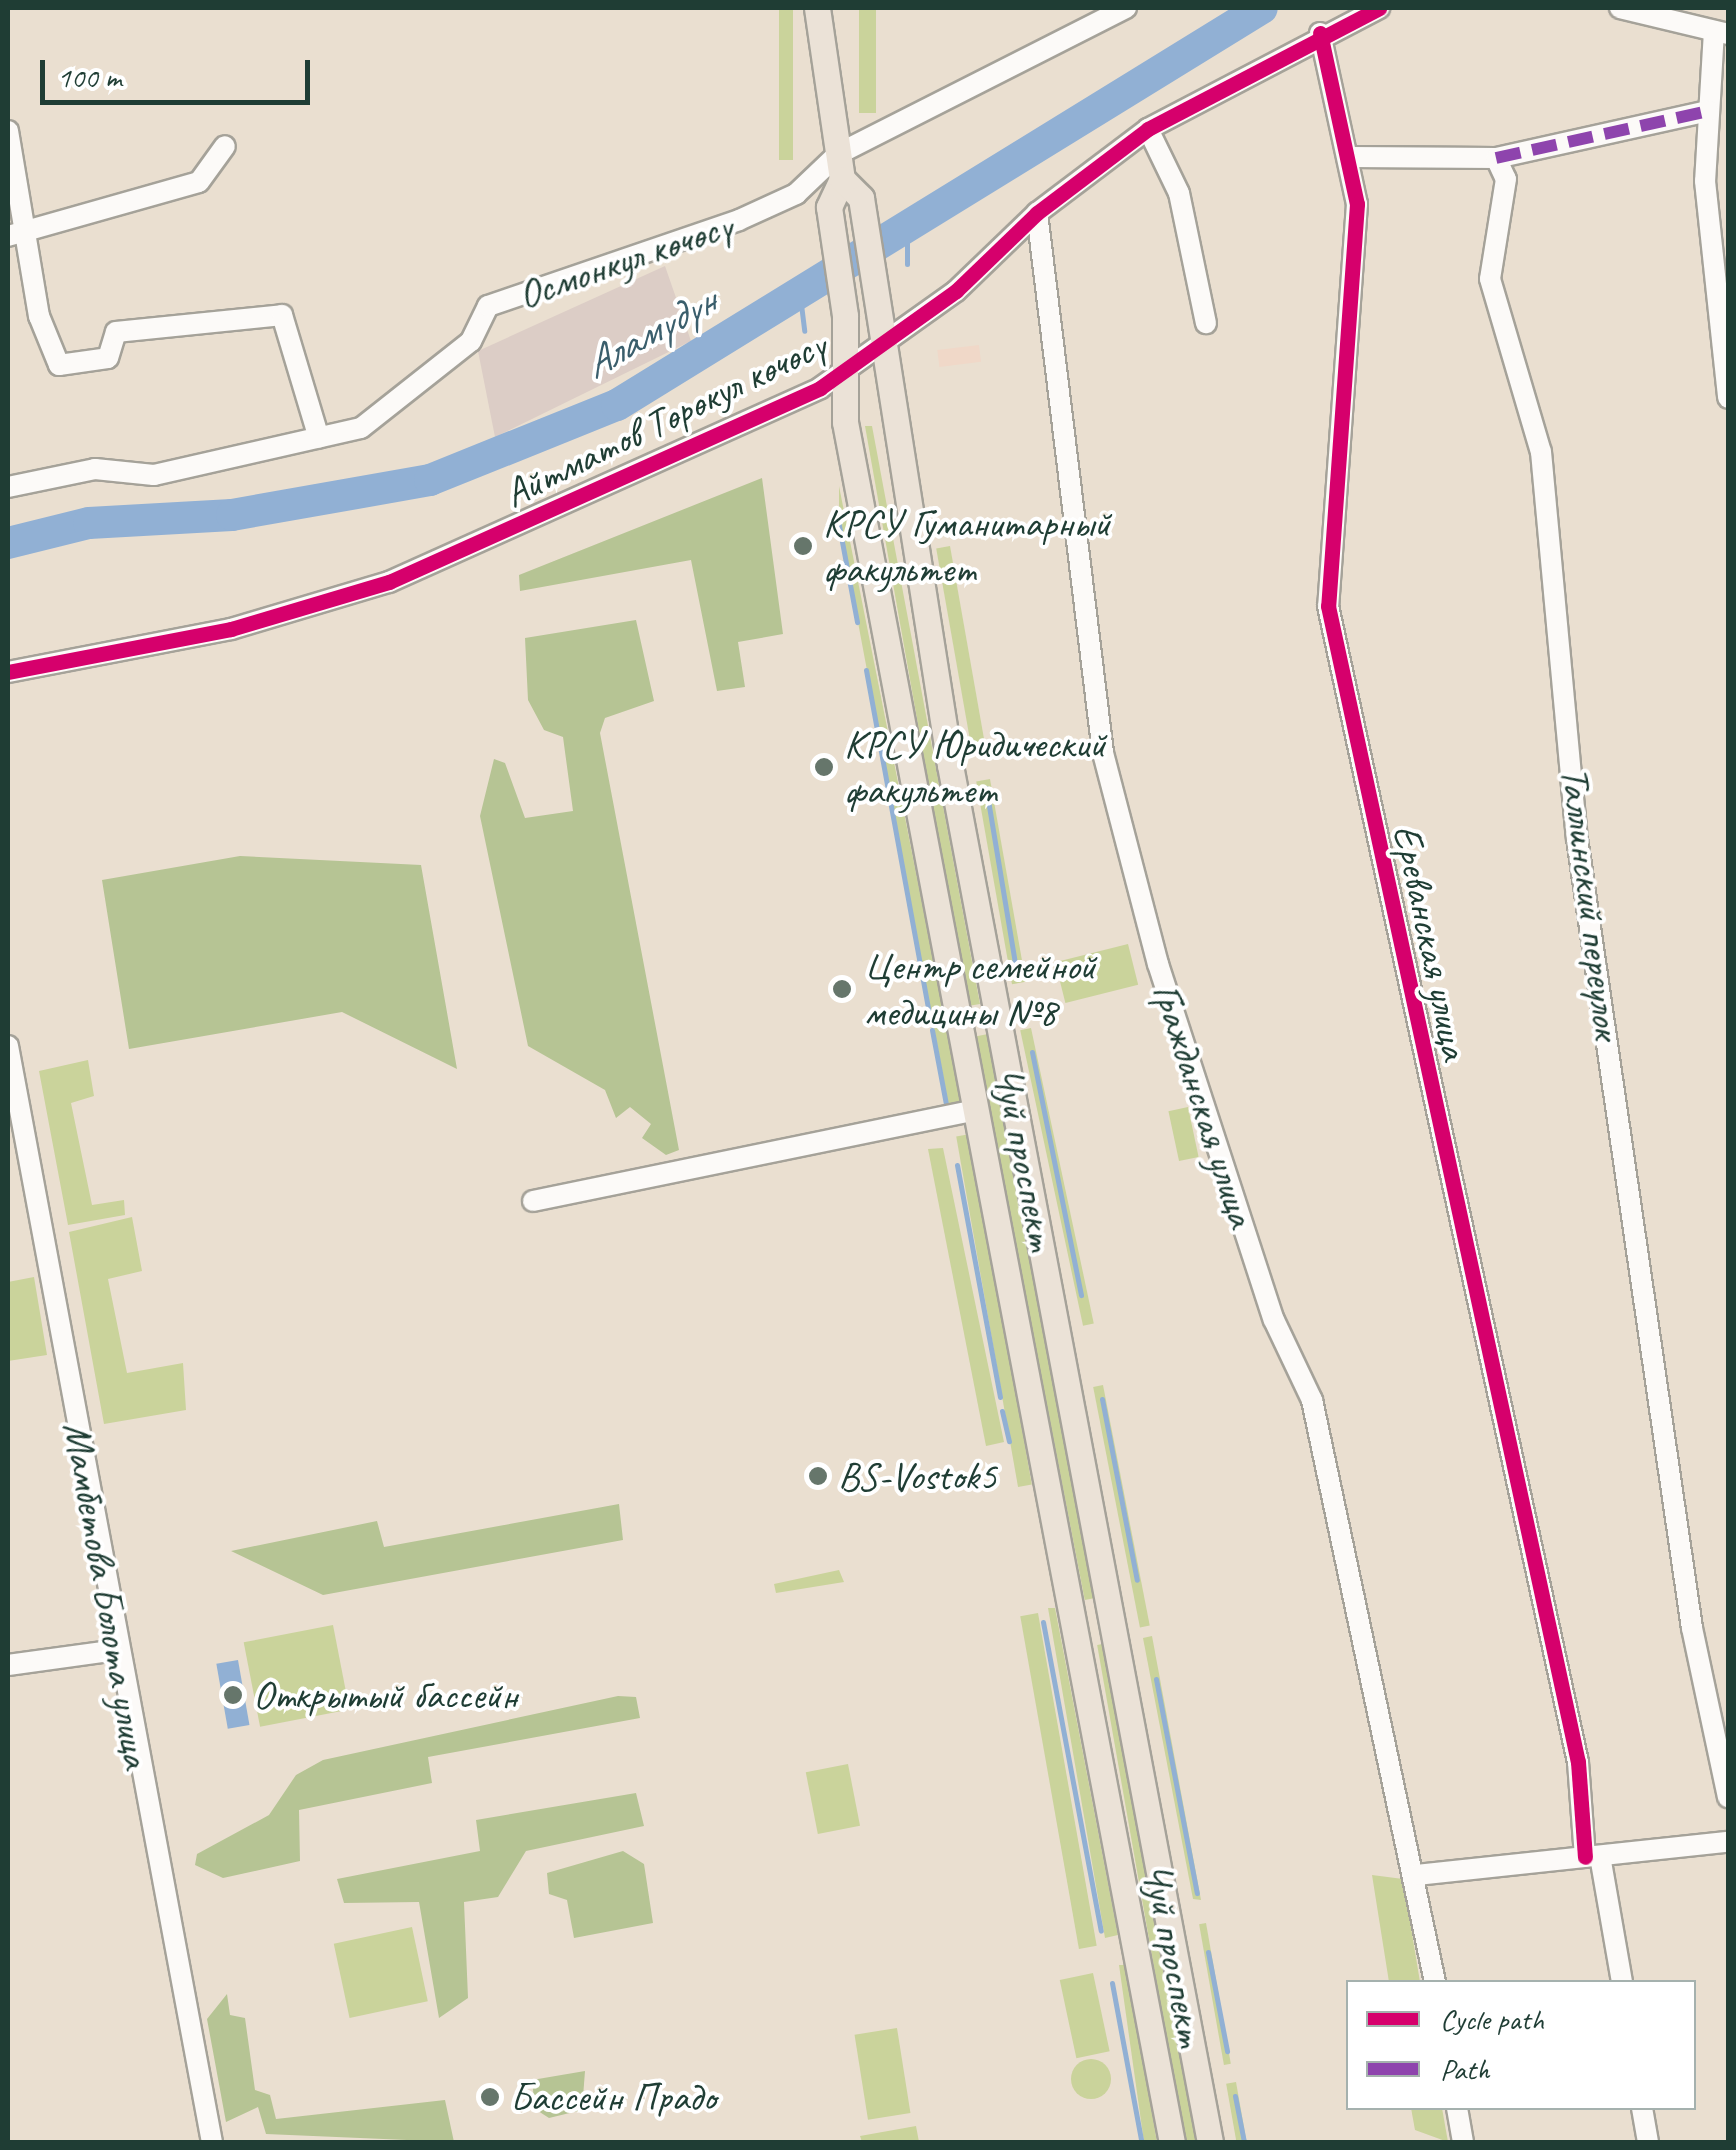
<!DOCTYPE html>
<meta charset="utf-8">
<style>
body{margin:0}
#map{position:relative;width:1736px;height:2150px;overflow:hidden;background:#eadfd0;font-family:Caveat,sans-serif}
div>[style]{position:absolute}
.built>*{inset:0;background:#f0d8c8;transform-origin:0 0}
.industrial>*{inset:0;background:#dccdc6}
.green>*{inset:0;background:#cad39b;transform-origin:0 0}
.round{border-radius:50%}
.forest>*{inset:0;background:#b6c494}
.water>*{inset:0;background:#91b0d4;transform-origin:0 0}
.stream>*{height:5px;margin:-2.5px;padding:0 2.5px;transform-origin:2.5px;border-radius:2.5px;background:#91b0d4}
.river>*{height:32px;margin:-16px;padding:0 16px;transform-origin:16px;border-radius:16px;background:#91b0d4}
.roads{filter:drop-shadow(2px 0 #a5a299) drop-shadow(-2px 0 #a5a299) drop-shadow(0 2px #a5a299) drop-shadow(0 -2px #a5a299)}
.minor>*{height:20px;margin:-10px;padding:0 10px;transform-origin:10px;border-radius:10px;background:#fcfaf8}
.major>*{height:25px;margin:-12.5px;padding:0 12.5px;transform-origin:12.5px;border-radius:12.5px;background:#ebe2d7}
.quiet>*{height:12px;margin-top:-6px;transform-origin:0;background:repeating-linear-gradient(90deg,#8e44ad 0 25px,transparent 0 37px)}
.cycleway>*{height:15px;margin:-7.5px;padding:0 7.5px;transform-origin:7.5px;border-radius:7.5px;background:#d6006c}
.dots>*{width:28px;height:28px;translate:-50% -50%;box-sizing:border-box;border:5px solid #fff;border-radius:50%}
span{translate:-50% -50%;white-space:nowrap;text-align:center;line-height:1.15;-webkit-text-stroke:8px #fff;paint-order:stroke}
.street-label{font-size:40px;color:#1f3d34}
.poi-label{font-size:40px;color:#1f3d34}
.left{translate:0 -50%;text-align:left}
.water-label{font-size:42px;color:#3a5e6c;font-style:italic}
.frame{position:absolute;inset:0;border:10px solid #1f3d34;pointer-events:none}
.legend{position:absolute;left:1346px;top:1980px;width:350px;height:130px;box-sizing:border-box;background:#fff;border:2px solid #a5b1ae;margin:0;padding:12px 18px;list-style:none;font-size:30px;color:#1f3d34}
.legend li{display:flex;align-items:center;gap:20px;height:50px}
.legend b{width:50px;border:2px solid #a5b1ae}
.scale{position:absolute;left:40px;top:60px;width:270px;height:45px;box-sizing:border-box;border:5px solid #1f3d34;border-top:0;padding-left:12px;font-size:30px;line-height:35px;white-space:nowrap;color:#1f3d34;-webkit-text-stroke:8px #fff;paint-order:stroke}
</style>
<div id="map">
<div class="built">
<div style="left:979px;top:345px;width:17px;height:42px;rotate:83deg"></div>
</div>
<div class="industrial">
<div style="clip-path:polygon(665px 266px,691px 341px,495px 437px,478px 351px)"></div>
</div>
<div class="green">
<div style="left:779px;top:8px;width:14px;height:152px"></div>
<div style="left:859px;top:8px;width:17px;height:105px"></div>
<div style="clip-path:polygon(865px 426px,872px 426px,980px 1004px,968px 1006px)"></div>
<div style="clip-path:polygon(839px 486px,962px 1104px,949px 1108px,839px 521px)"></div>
<div style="left:950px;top:546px;width:206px;height:14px;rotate:80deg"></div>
<div style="left:990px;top:779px;width:206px;height:14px;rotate:80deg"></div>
<div style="left:1128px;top:944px;width:42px;height:75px;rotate:76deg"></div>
<div style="left:1031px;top:1028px;width:302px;height:11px;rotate:78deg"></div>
<div style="left:988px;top:1034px;width:574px;height:13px;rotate:79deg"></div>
<div style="clip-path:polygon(88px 1060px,94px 1096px,71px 1103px,92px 1205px,124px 1200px,125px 1215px,68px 1225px,39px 1071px)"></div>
<div style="left:1188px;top:1107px;width:51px;height:20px;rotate:78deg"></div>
<div style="left:970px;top:1134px;width:356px;height:14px;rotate:80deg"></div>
<div style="clip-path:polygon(943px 1148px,1004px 1442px,986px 1446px,928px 1149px)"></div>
<div style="clip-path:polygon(132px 1217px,142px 1271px,108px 1279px,127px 1373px,183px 1363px,186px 1410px,104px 1424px,69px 1232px)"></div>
<div style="clip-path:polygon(34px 1277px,47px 1355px,8px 1361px,8px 1282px)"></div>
<div style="left:1103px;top:1385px;width:245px;height:10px;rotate:79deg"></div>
<div style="clip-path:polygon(839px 1570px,844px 1582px,776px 1593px,774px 1584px)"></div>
<div style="clip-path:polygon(1048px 1608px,1055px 1608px,1118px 1935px,1105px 1938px)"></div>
<div style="left:1038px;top:1613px;width:338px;height:18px;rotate:80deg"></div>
<div style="left:333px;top:1625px;width:86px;height:91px;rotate:79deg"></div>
<div style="clip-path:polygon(1152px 1636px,1201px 1900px,1193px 1899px,1143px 1638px)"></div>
<div style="left:1108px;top:1643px;width:507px;height:11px;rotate:80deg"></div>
<div style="left:848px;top:1764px;width:63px;height:43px;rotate:79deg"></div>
<div style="clip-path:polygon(1372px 1875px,1403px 1879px,1420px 1982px,1389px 1982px)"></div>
<div style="left:1206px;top:1923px;width:143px;height:7px;rotate:80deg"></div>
<div style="left:412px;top:1927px;width:76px;height:80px;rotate:78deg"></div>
<div style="clip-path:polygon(1119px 1965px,1126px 1965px,1157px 2142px,1144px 2142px)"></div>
<div style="left:1093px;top:1973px;width:80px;height:34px;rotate:78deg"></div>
<div style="left:897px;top:2028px;width:86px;height:43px;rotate:81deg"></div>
<div class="round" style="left:1071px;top:2059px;width:40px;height:40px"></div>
<div style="left:1236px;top:2082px;width:61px;height:10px;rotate:80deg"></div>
<div style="clip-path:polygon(1411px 2108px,1442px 2108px,1448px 2142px,1415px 2130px)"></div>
<div style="clip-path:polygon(916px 2126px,919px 2142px,862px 2142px,860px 2136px)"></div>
</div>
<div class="forest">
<div style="clip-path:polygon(762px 478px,783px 634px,738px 642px,745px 687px,717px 691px,691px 560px,520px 591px,519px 575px)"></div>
<div style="clip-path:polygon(636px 620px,654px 701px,605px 718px,600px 733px,679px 1150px,666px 1155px,642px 1138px,651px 1124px,630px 1107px,616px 1118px,605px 1090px,528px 1046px,480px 816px,494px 759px,505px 763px,525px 818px,573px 811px,563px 737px,544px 730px,528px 700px,525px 638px)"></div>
<div style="clip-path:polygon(240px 856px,421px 865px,457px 1069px,342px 1012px,129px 1049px,102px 880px)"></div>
<div style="clip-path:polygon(619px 1504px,623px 1540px,323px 1595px,231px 1551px,377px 1521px,384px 1547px)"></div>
<div style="clip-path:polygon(618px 1696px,636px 1697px,640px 1718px,428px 1757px,432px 1783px,299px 1810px,300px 1861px,223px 1878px,195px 1865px,197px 1854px,269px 1815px,296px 1775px,323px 1760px)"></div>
<div style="clip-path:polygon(636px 1793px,644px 1826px,526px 1851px,498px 1897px,464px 1902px,468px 1998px,439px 2018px,419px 1902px,344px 1903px,337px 1879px,480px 1851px,476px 1820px)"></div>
<div style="clip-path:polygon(623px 1851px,644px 1864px,653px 1923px,574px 1938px,567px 1900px,549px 1894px,547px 1873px)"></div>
<div style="clip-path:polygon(227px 1994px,230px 2015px,245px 2018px,255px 2090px,270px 2095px,276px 2119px,445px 2100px,454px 2142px,266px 2134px,258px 2107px,226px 2122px,207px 2019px)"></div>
<div style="clip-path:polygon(585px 2071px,582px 2110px,549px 2118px,535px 2109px,532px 2080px)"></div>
</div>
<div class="water">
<div style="left:238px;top:1660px;width:66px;height:22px;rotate:80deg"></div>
</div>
<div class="stream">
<div style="left:907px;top:225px;width:39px;rotate:90deg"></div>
<div style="left:800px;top:296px;width:35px;rotate:83deg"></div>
<div style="left:837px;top:515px;width:109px;rotate:79.4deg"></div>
<div style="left:866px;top:670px;width:345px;rotate:79.6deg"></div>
<div style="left:986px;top:788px;width:177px;rotate:80.6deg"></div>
<div style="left:932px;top:1030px;width:75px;rotate:79.3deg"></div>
<div style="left:1032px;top:1052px;width:248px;rotate:78.6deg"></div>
<div style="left:957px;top:1165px;width:236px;rotate:79.5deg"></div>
<div style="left:1102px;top:1399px;width:184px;rotate:79.1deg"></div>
<div style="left:1002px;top:1411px;width:31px;rotate:77deg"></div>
<div style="left:1043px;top:1622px;width:314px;rotate:79.4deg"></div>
<div style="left:1156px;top:1679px;width:218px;rotate:79.2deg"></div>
<div style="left:1208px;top:1952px;width:101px;rotate:79.1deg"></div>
<div style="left:1112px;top:1983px;width:160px;rotate:79.5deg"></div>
<div style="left:1235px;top:2096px;width:47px;rotate:78.9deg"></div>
</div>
<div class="river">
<div style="left:8px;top:543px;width:83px;rotate:-13.9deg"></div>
<div style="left:89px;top:523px;width:143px;rotate:-3.2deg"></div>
<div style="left:232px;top:515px;width:201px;rotate:-10deg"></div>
<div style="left:430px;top:480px;width:201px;rotate:-21.9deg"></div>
<div style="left:617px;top:405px;width:757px;rotate:-31.61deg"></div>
</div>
<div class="roads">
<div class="minor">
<div style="left:1620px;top:8px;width:111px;rotate:13.5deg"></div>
<div style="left:1714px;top:31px;width:150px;rotate:93.4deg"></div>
<div style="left:1705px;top:181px;width:218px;rotate:83.9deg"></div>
<div style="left:1320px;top:33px;width:175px;rotate:77.8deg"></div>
<div style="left:1357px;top:204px;width:403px;rotate:94.1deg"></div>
<div style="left:1328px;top:606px;width:1183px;rotate:77.8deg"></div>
<div style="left:1578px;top:1762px;width:95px;rotate:85.8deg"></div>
<div style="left:1148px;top:129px;width:71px;rotate:64.2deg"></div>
<div style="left:1179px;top:193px;width:133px;rotate:78.3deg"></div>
<div style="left:8px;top:131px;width:188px;rotate:80.5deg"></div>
<div style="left:39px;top:316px;width:53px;rotate:67.8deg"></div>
<div style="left:59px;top:365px;width:49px;rotate:-8.1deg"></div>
<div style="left:108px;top:358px;width:27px;rotate:-73deg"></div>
<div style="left:116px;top:332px;width:167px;rotate:-5.8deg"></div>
<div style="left:282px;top:315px;width:128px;rotate:73.3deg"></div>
<div style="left:1350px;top:157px;width:146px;rotate:0.4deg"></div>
<div style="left:1496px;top:158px;width:23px;rotate:65deg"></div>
<div style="left:1506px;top:179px;width:101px;rotate:99.1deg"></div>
<div style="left:1490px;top:279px;width:180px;rotate:73.6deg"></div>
<div style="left:1541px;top:452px;width:388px;rotate:84.7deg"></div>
<div style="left:1577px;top:838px;width:798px;rotate:81.72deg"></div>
<div style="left:1692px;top:1628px;width:173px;rotate:78deg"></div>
<div style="left:1496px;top:158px;width:217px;rotate:-12.5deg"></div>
<div style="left:1037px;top:213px;width:544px;rotate:83.03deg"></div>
<div style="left:1103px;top:753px;width:218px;rotate:75.4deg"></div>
<div style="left:1158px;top:964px;width:374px;rotate:72deg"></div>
<div style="left:1274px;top:1320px;width:89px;rotate:64.6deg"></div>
<div style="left:1312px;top:1400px;width:595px;rotate:78.07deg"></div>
<div style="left:8px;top:236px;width:198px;rotate:-15.8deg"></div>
<div style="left:199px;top:182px;width:44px;rotate:-54.2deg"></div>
<div style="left:8px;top:487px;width:89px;rotate:-11.7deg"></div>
<div style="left:95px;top:469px;width:59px;rotate:5.8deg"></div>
<div style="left:154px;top:475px;width:212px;rotate:-12.8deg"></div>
<div style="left:361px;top:428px;width:140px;rotate:-38.3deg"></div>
<div style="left:471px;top:341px;width:39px;rotate:-64deg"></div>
<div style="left:488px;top:306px;width:265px;rotate:-18.9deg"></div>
<div style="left:739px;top:220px;width:63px;rotate:-24.5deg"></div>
<div style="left:796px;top:194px;width:58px;rotate:-43.6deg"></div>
<div style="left:838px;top:154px;width:323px;rotate:-26.9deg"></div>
<div style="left:8px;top:672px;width:227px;rotate:-10.9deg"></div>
<div style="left:231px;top:629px;width:165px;rotate:-16.6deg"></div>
<div style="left:389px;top:582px;width:473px;rotate:-24.2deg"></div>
<div style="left:820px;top:388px;width:167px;rotate:-35.5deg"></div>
<div style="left:956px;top:291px;width:112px;rotate:-43.9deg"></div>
<div style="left:1037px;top:213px;width:139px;rotate:-37.1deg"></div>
<div style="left:1148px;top:129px;width:261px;rotate:-27.6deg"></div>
<div style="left:8px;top:1046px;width:1115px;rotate:79.46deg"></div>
<div style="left:533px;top:1201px;width:448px;rotate:-11.6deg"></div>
<div style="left:8px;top:1665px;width:111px;rotate:-7.8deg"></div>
<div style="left:1600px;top:1856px;width:128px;rotate:80.1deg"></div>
<div style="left:1417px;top:1875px;width:313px;rotate:-6.1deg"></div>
<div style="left:1457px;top:2108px;width:35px;rotate:80deg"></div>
<div style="left:1642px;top:2108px;width:35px;rotate:80deg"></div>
</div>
<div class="major">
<div style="left:817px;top:8px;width:173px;rotate:81.7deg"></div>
<div style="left:842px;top:179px;width:31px;rotate:115deg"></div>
<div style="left:829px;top:207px;width:110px;rotate:81.6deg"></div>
<div style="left:845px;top:316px;width:106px;rotate:90deg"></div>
<div style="left:845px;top:422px;width:1751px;rotate:79.24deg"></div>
<div style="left:842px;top:179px;width:27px;rotate:45deg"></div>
<div style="left:861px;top:198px;width:574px;rotate:81.08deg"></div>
<div style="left:950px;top:765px;width:1401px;rotate:79.31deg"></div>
</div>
</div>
<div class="quiet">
<div style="left:1496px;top:158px;width:217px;rotate:-12.5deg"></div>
</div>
<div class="cycleway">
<div style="left:1320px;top:33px;width:175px;rotate:77.8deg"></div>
<div style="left:1357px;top:204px;width:403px;rotate:94.1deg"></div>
<div style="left:1328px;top:606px;width:1183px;rotate:77.8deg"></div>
<div style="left:1578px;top:1762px;width:95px;rotate:85.8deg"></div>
<div style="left:8px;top:672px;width:227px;rotate:-10.9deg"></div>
<div style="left:231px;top:629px;width:165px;rotate:-16.6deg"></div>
<div style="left:389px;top:582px;width:473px;rotate:-24.2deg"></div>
<div style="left:820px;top:388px;width:167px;rotate:-35.5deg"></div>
<div style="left:956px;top:291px;width:112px;rotate:-43.9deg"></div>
<div style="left:1037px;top:213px;width:139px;rotate:-37.1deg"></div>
<div style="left:1148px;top:129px;width:261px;rotate:-27.6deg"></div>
</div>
<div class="dots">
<div style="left:803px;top:546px;background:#66766b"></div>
<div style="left:824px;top:767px;background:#66766b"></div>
<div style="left:842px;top:989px;background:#66766b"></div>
<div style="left:818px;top:1476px;background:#66766b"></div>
<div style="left:233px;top:1695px;background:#66766b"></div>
<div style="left:490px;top:2097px;background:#66766b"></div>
</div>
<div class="street-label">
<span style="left:625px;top:260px;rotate:-19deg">Осмонкул көчөсү</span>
<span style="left:665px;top:419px;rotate:-26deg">Айтматов Төрөкул көчөсү</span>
<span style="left:1591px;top:903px;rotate:83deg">Таллинский переулок</span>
<span style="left:1431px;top:942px;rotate:78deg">Ереванская улица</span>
<span style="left:1204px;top:1105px;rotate:72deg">Гражданская улица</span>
<span style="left:1025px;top:1159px;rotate:79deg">Чуй проспект</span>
<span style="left:107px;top:1595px;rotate:80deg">Мамбетова Болота улица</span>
<span style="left:1174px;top:1955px;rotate:79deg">Чуй проспект</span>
</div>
<div class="poi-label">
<span class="left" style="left:823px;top:546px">КРСУ Гуманитарный<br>факультет</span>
<span class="left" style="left:844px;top:767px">КРСУ Юридический<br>факультет</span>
<span class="left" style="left:864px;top:989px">Центр семейной<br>медицины №8</span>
<span class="left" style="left:838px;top:1476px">BS-Vostok5</span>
<span class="left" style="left:253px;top:1695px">Открытый бассейн</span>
<span class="left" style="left:510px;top:2097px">Бассейн Прадо</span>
</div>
<div class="water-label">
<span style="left:650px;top:333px;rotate:-29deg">Аламүдүн</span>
</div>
<div class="frame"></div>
<ul class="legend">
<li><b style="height:12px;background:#d6006c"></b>Cycle path</li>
<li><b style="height:12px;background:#8e44ad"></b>Path</li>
</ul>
<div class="scale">100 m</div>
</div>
